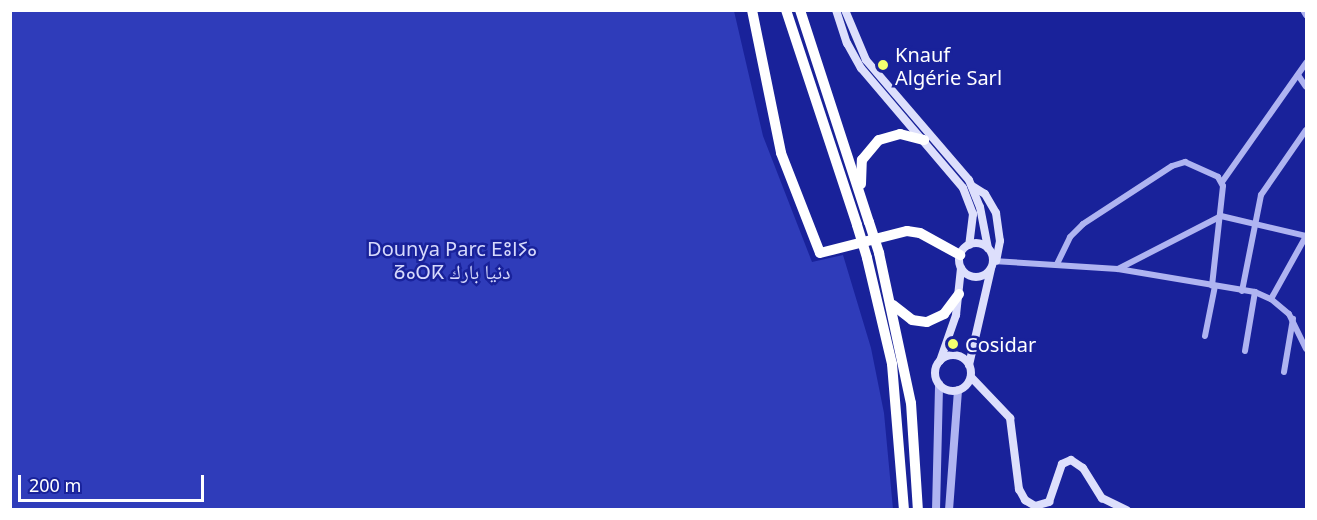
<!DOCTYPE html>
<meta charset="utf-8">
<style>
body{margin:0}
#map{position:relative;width:1317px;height:520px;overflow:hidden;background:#19229a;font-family:"Noto Sans","Noto Naskh Arabic","Noto Sans Tifinagh",sans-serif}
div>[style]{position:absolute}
.green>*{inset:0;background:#2f3cba}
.minor>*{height:6px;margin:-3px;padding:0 3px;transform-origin:3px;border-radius:3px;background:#afb4f1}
.tertiary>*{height:8px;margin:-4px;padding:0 4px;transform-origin:4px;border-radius:4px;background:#afb4f1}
.secondary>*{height:8px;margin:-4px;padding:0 4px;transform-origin:4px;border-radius:4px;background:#dddffc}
.secondary>.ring{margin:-4px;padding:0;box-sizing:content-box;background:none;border:8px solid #dddffc;border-radius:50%}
.motorway>*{height:10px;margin:-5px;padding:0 5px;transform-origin:5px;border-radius:5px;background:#fff}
.motorway-bridge>*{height:10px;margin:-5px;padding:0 5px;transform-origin:5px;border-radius:5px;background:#fff}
.dots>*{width:16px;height:16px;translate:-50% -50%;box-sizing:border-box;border:3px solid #19229a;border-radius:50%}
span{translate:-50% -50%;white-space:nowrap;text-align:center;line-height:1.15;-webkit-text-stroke:5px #19229a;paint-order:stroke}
.poi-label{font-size:20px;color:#fff}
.left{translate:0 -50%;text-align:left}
.park-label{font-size:20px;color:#d6d9fc}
.frame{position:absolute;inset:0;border:12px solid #fff;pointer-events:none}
.scale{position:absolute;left:18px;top:475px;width:186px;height:27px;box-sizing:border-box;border:3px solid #fff;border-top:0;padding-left:8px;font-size:18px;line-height:21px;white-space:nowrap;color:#fff;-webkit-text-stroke:4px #19229a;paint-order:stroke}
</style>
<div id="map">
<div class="green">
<div style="clip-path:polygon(10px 11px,734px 11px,763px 136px,812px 262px,843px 255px,871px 348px,884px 413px,893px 509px,11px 509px)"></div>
</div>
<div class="minor">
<div style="left:1303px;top:10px;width:6px;rotate:59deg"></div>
<div style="left:1298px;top:75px;width:14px;rotate:56deg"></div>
<div style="left:1222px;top:182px;width:146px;rotate:-54.8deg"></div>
<div style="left:993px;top:261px;width:125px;rotate:3.7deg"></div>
<div style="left:1118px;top:269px;width:139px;rotate:9.5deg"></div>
<div style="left:1255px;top:292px;width:17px;rotate:24deg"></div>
<div style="left:1271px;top:299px;width:23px;rotate:40deg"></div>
<div style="left:1289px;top:314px;width:39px;rotate:64deg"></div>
<div style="left:1057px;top:264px;width:30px;rotate:-64deg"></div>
<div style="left:1070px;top:237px;width:18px;rotate:-45deg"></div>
<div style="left:1083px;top:224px;width:106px;rotate:-33.1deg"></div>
<div style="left:1172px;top:166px;width:14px;rotate:-17deg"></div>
<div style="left:1185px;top:162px;width:36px;rotate:24deg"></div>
<div style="left:1218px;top:177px;width:10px;rotate:61deg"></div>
<div style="left:1223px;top:186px;width:100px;rotate:96.3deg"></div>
<div style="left:1118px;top:269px;width:116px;rotate:-27.2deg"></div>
<div style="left:1221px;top:216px;width:87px;rotate:13.2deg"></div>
<div style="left:1242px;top:291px;width:98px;rotate:-78.8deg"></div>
<div style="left:1261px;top:195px;width:79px;rotate:-55.3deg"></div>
<div style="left:1271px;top:299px;width:72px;rotate:-60.9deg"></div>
<div style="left:1205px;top:336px;width:51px;rotate:-78.7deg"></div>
<div style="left:1245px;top:351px;width:60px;rotate:-80.4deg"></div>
<div style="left:1284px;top:372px;width:54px;rotate:-80.4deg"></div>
</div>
<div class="tertiary">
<div style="left:936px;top:510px;width:126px;rotate:-88.6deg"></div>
<div style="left:949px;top:510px;width:120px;rotate:-85.7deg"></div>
</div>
<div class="secondary">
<div style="left:836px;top:10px;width:35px;rotate:72deg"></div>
<div style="left:847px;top:43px;width:29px;rotate:61deg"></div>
<div style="left:861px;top:68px;width:157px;rotate:49.6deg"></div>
<div style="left:963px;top:188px;width:28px;rotate:69deg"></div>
<div style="left:973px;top:214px;width:31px;rotate:97deg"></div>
<div style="left:845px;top:10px;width:54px;rotate:67.2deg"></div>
<div style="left:866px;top:60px;width:158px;rotate:49.4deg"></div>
<div style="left:969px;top:180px;width:29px;rotate:68deg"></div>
<div style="left:980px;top:207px;width:42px;rotate:79deg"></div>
<div style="left:972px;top:186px;width:15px;rotate:32deg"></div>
<div style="left:985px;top:194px;width:22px;rotate:60deg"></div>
<div style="left:996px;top:213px;width:28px;rotate:82deg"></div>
<div style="left:1000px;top:241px;width:20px;rotate:101deg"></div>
<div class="ring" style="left:959px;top:243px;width:26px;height:26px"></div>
<div class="ring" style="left:935px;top:355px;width:28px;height:28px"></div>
<div style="left:940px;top:361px;width:49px;rotate:-70.8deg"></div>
<div style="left:956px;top:315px;width:47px;rotate:-83.9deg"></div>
<div style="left:969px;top:365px;width:98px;rotate:-77.1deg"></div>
<div style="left:971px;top:377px;width:57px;rotate:46.4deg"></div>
<div style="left:1010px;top:418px;width:72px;rotate:82.8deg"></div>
<div style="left:1019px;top:489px;width:13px;rotate:61deg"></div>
<div style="left:1025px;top:500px;width:12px;rotate:31deg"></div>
<div style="left:1035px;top:506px;width:15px;rotate:-16deg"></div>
<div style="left:1049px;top:502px;width:40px;rotate:-71.1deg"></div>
<div style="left:1062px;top:464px;width:10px;rotate:-24deg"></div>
<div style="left:1071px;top:460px;width:14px;rotate:34deg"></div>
<div style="left:1083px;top:468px;width:36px;rotate:58deg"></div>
<div style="left:1102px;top:498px;width:28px;rotate:26deg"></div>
</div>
<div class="motorway">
<div style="left:752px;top:10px;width:146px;rotate:78.5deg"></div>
<div style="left:781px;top:153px;width:107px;rotate:68.7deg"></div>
<div style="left:820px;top:253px;width:90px;rotate:-14.2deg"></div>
<div style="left:907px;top:231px;width:13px;rotate:9deg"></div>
<div style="left:920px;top:233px;width:46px;rotate:28.8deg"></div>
<div style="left:786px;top:10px;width:226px;rotate:71.7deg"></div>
<div style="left:800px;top:10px;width:223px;rotate:72deg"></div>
<div style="left:861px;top:184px;width:24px;rotate:-88deg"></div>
<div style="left:862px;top:160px;width:26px;rotate:-50deg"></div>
<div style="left:879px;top:140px;width:22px;rotate:-16deg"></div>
<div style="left:900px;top:134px;width:25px;rotate:14deg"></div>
<div style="left:879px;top:253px;width:153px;rotate:78deg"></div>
<div style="left:911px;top:403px;width:107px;rotate:86.3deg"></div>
<div style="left:867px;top:258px;width:109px;rotate:76.7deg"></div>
<div style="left:892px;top:364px;width:146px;rotate:85.3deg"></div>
<div style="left:893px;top:305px;width:24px;rotate:38deg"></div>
<div style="left:912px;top:320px;width:15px;rotate:8deg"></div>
<div style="left:927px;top:322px;width:19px;rotate:-25deg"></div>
<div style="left:944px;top:314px;width:25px;rotate:-53deg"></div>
</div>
<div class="motorway-bridge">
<div style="left:869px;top:222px;width:33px;rotate:72deg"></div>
<div style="left:857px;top:225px;width:34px;rotate:73deg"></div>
</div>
<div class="dots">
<div style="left:883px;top:65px;background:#f4ff6f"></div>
<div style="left:953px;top:344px;background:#f4ff6f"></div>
</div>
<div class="poi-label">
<span class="left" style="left:895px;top:66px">Knauf<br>Algérie Sarl</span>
<span class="left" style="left:965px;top:344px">Cosidar</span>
</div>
<div class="park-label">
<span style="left:452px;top:260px">Dounya Parc ⴹⵓⵏⵢⴰ<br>ⵒⴰⵔⴽ دنيا بارك</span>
</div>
<div class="frame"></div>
<div class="scale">200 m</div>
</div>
